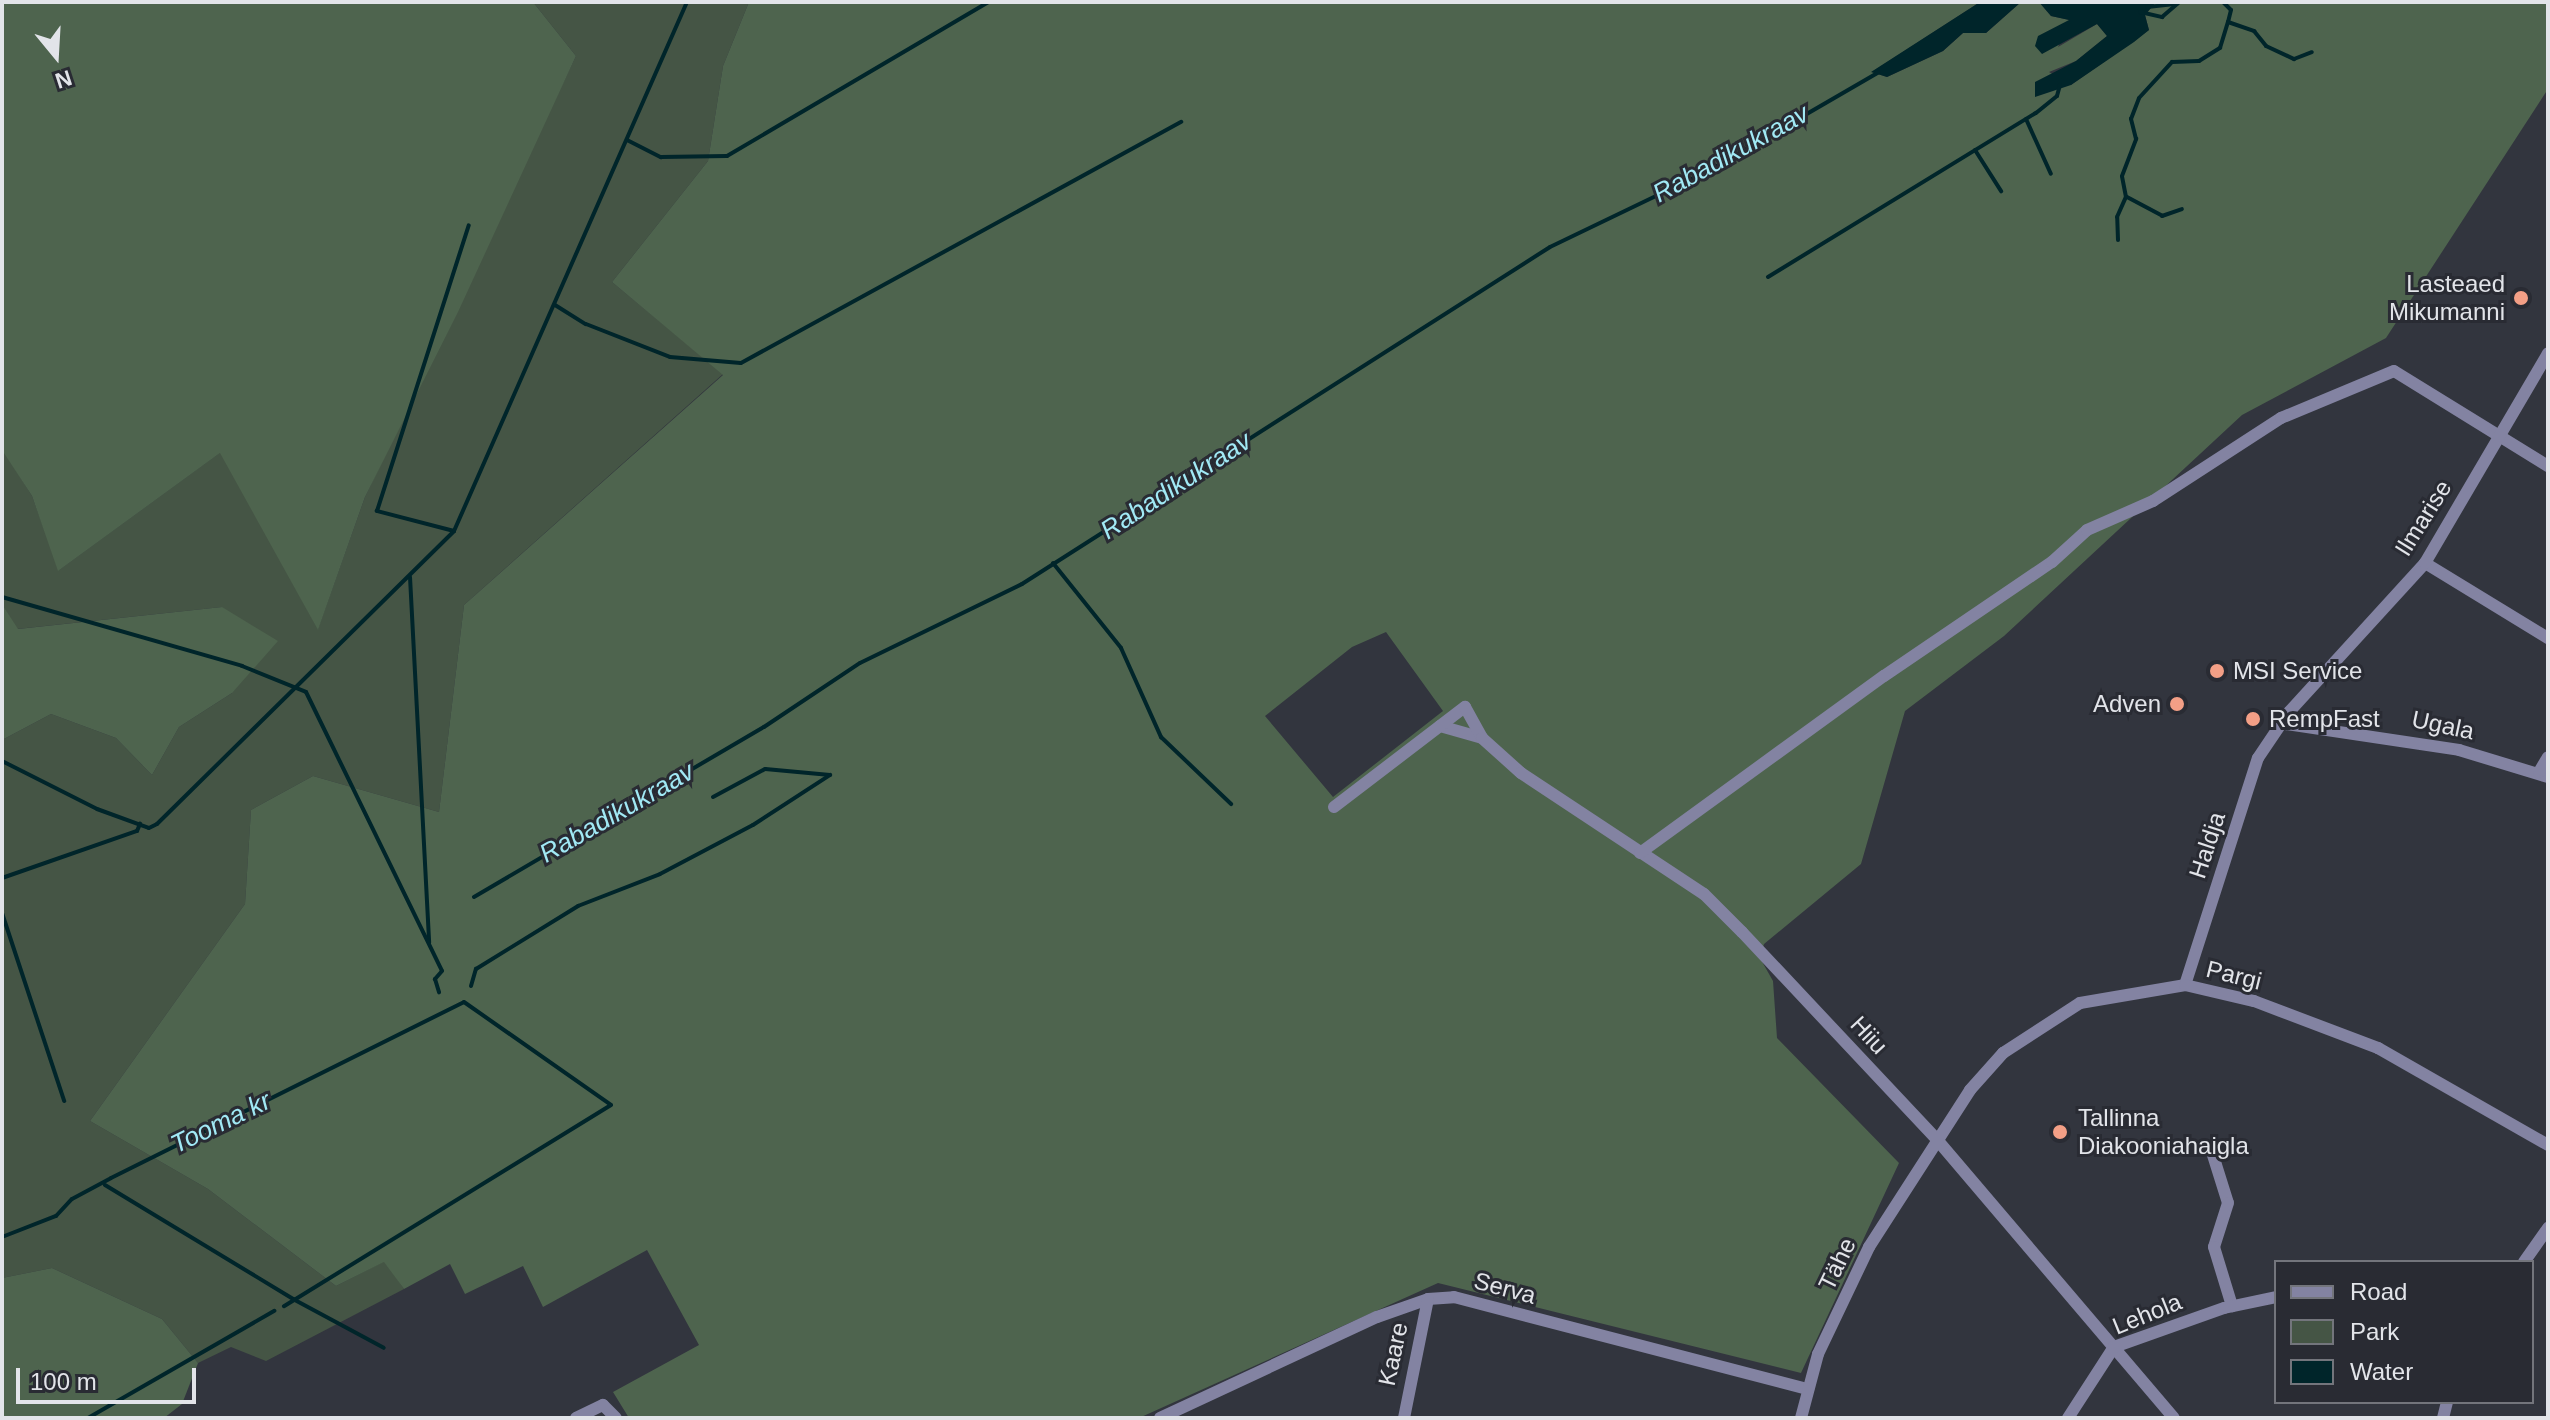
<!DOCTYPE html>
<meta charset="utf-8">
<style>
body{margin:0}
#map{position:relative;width:2550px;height:1420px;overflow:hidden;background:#32353e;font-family:Helvetica,sans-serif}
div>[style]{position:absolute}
.green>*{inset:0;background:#455545}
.forest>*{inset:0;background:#4e644e}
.water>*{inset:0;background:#00252a}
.stream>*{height:4px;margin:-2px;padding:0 2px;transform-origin:2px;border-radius:2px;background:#00252a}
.minor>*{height:12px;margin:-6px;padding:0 6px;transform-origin:6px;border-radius:6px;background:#8383a2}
.dots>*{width:22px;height:22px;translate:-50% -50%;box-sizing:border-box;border:4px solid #292b33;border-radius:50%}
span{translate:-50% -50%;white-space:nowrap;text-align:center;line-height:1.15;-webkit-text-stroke:6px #292b33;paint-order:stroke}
.poi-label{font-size:24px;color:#e2e4e9}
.right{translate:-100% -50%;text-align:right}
.left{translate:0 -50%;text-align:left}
.street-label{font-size:24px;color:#e2e4e9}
.water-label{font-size:26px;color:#a1e9f5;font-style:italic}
.frame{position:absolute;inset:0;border:4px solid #e2e4e9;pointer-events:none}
.legend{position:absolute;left:2274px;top:1260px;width:260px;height:144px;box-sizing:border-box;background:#292b33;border:2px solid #73757c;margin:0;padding:10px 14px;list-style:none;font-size:24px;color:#e2e4e9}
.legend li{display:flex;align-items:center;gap:16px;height:40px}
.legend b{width:40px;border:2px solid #73757c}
.north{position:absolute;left:16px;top:16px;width:80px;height:80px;-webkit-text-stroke:6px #292b33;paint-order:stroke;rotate:162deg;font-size:22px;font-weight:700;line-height:32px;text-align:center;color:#e2e4e9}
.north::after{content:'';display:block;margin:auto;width:28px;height:36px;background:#e2e4e9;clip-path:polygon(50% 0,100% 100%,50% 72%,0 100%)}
.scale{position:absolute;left:16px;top:1368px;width:180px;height:36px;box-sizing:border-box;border:4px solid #e2e4e9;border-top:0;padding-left:10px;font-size:24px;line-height:28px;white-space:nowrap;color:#e2e4e9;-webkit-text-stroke:6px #292b33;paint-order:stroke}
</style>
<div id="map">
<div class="green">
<div style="clip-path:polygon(533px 2px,749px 2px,723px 66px,708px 161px,612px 282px,723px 374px,464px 605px,439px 812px,313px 776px,251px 810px,245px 904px,90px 1121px,208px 1189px,336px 1286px,385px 1261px,404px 1289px,266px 1361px,231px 1347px,198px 1363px,162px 1319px,52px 1268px,2px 1278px,2px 740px,51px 714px,116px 738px,152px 775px,179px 727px,232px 693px,222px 607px,17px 629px,2px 604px,2px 448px,32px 496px,59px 570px,221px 452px,318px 629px,365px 497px,576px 56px)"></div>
</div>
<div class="forest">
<div style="clip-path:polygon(2px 2px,533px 2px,576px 56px,458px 312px,365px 497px,318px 630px,220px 453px,58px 571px,32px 496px,2px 450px)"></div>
<div style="clip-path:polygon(evenodd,749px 2px,1980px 2px,1872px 72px,1887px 77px,1943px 51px,1963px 33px,1986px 33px,2021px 2px,2039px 2px,2051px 16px,2070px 20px,2058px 47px,2097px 24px,2107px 36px,2076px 61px,2049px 72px,2071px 85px,2149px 30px,2145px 15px,2156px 2px,2548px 2px,2548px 89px,2386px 338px,2242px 415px,2004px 636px,1905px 711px,1861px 864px,1764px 944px,1760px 958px,1773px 981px,1777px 1038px,1899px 1163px,1801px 1373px,1438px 1283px,1139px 1418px,629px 1418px,613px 1392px,699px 1345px,647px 1250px,543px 1307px,523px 1266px,465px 1294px,450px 1264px,404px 1289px,384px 1262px,336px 1286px,208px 1189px,90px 1121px,245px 904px,251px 810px,313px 776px,439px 812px,464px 605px,723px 375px,612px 282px,708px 161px,723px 66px,749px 2px,1386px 632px,1443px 711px,1333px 797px,1265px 716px,1352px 647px,1386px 632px)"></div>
<div style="clip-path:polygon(2px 604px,18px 629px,222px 607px,278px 641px,232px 693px,179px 727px,152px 775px,116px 738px,51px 714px,2px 740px)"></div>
<div style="clip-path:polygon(52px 1268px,162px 1319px,198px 1363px,182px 1404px,164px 1418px,2px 1418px,2px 1278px)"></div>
</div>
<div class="water">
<div style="clip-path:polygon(1980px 2px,2021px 2px,1986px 33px,1963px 33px,1943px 51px,1887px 77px,1871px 72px)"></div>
<div style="clip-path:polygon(2039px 2px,2156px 2px,2145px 15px,2149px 30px,2134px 42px,2071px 85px,2035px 97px,2035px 82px,2076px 61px,2107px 36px,2097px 24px,2042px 54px,2035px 46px,2038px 36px,2069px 20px,2051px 16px)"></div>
</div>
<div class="stream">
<div style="left:2223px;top:2px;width:11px;rotate:45deg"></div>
<div style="left:2231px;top:10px;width:12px;rotate:104deg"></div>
<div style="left:2228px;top:22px;width:28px;rotate:19deg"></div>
<div style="left:2254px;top:31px;width:19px;rotate:51deg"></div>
<div style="left:2266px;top:46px;width:31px;rotate:25deg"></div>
<div style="left:2294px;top:59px;width:19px;rotate:-21deg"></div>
<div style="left:2147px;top:7px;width:30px;rotate:-6deg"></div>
<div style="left:2140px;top:12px;width:23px;rotate:13deg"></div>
<div style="left:2162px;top:17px;width:23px;rotate:-41deg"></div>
<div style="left:2026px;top:119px;width:60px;rotate:65.6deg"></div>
<div style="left:627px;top:140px;width:38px;rotate:27deg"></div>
<div style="left:661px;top:157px;width:66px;rotate:-0.9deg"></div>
<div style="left:727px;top:156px;width:303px;rotate:-30.5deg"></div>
<div style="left:1975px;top:150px;width:49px;rotate:57.6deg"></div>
<div style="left:2127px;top:197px;width:40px;rotate:28deg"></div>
<div style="left:2162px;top:216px;width:21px;rotate:-19deg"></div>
<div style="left:2118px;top:240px;width:23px;rotate:-92deg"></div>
<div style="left:2117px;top:217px;width:22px;rotate:-66deg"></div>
<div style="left:2126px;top:197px;width:21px;rotate:-101deg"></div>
<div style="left:2122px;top:176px;width:40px;rotate:-69deg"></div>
<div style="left:2136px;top:139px;width:21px;rotate:-104deg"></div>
<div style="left:2131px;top:119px;width:22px;rotate:-69deg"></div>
<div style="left:2139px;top:98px;width:49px;rotate:-47.5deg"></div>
<div style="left:2172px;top:62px;width:27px;rotate:-2deg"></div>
<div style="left:2199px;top:61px;width:25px;rotate:-32deg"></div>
<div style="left:2220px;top:48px;width:27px;rotate:-73deg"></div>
<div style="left:1768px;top:277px;width:314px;rotate:-31.5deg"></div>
<div style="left:2036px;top:113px;width:27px;rotate:-39deg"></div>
<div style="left:2057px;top:96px;width:11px;rotate:-75deg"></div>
<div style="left:555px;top:305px;width:36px;rotate:32deg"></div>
<div style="left:586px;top:324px;width:90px;rotate:21.4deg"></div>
<div style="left:670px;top:357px;width:71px;rotate:4.8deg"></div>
<div style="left:741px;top:363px;width:502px;rotate:-28.71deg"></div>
<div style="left:454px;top:531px;width:80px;rotate:-165.4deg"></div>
<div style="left:377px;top:511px;width:300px;rotate:-72.2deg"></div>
<div style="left:1053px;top:563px;width:109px;rotate:51.3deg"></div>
<div style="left:1121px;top:648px;width:98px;rotate:65.8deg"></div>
<div style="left:1161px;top:737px;width:97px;rotate:43.7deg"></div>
<div style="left:410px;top:577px;width:366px;rotate:87deg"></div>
<div style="left:2px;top:597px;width:250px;rotate:16deg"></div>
<div style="left:242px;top:666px;width:69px;rotate:22.1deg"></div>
<div style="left:306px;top:692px;width:310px;rotate:64deg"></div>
<div style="left:442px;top:971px;width:11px;rotate:131deg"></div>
<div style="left:435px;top:979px;width:14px;rotate:73deg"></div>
<div style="left:2px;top:761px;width:106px;rotate:26.8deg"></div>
<div style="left:97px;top:809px;width:55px;rotate:20.1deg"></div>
<div style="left:149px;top:828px;width:9px;rotate:-27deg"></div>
<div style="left:157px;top:824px;width:417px;rotate:-44.6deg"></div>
<div style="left:454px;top:531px;width:578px;rotate:-66.23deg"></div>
<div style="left:2px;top:878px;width:143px;rotate:-19.2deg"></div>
<div style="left:137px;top:831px;width:8px;rotate:-67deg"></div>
<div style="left:474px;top:897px;width:336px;rotate:-30.4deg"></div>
<div style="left:764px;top:727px;width:115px;rotate:-33.7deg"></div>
<div style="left:860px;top:663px;width:180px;rotate:-26deg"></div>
<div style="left:1022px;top:584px;width:626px;rotate:-32.55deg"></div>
<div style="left:1550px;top:247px;width:178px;rotate:-25.7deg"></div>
<div style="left:1710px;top:170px;width:195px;rotate:-30.1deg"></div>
<div style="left:2px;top:913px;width:198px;rotate:71.7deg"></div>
<div style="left:471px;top:986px;width:18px;rotate:-74deg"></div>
<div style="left:476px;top:969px;width:120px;rotate:-31.7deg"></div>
<div style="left:578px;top:906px;width:88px;rotate:-21.3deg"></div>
<div style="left:660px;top:874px;width:105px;rotate:-27.8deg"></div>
<div style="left:753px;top:825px;width:92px;rotate:-33deg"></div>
<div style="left:830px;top:775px;width:65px;rotate:-174.7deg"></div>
<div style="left:765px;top:769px;width:59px;rotate:151.7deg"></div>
<div style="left:105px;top:1185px;width:220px;rotate:31.2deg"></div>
<div style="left:293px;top:1299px;width:103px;rotate:28.3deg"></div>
<div style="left:2px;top:1237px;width:58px;rotate:-21.3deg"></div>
<div style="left:56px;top:1216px;width:23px;rotate:-47deg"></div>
<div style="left:72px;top:1199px;width:44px;rotate:-28.3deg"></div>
<div style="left:111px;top:1178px;width:394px;rotate:-26.5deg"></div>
<div style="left:464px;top:1002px;width:179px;rotate:35deg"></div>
<div style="left:611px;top:1105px;width:384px;rotate:148.4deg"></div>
<div style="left:88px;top:1418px;width:215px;rotate:-29.9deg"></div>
</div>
<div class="minor">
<div style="left:2425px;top:563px;width:144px;rotate:31.4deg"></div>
<div style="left:2279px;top:723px;width:182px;rotate:8.5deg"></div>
<div style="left:2459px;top:750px;width:93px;rotate:16.9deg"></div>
<div style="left:1440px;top:726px;width:44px;rotate:15.9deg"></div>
<div style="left:2539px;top:772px;width:17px;rotate:-59deg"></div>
<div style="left:1334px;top:807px;width:165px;rotate:-37.4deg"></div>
<div style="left:1465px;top:707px;width:35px;rotate:61deg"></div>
<div style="left:1482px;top:738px;width:52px;rotate:41.9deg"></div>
<div style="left:1521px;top:773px;width:219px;rotate:33.5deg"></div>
<div style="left:1704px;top:894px;width:54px;rotate:45deg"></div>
<div style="left:1742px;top:932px;width:288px;rotate:46.8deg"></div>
<div style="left:1939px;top:1142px;width:362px;rotate:49.6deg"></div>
<div style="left:1640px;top:853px;width:301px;rotate:-36deg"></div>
<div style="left:1884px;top:676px;width:203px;rotate:-34.2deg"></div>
<div style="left:2052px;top:562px;width:47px;rotate:-42.4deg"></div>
<div style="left:2087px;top:530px;width:72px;rotate:-23.7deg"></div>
<div style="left:2153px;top:501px;width:153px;rotate:-33deg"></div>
<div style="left:2281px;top:418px;width:122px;rotate:-22.6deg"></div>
<div style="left:2394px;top:371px;width:181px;rotate:31.7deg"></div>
<div style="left:2185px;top:985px;width:238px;rotate:-72.2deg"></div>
<div style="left:2258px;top:758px;width:55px;rotate:-56deg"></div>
<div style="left:2289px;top:712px;width:202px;rotate:-47.6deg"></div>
<div style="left:2425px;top:563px;width:243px;rotate:-59.6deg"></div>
<div style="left:2212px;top:1152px;width:53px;rotate:72.6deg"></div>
<div style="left:2228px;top:1203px;width:46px;rotate:107.7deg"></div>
<div style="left:2214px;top:1247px;width:62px;rotate:73deg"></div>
<div style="left:2524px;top:1262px;width:42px;rotate:-54.8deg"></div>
<div style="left:576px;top:1418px;width:30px;rotate:-26deg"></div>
<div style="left:603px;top:1405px;width:18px;rotate:45deg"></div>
<div style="left:1160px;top:1418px;width:239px;rotate:-25deg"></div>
<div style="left:1377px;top:1317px;width:54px;rotate:-19.4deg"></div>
<div style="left:1428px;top:1299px;width:26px;rotate:-4deg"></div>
<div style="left:1454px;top:1297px;width:366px;rotate:14.6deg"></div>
<div style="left:1404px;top:1418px;width:121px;rotate:-78.6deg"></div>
<div style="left:1801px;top:1418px;width:66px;rotate:-75.1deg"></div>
<div style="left:1818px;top:1354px;width:119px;rotate:-64.5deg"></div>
<div style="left:1869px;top:1247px;width:187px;rotate:-57.2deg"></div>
<div style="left:1970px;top:1090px;width:50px;rotate:-48.3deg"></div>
<div style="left:2003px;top:1053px;width:92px;rotate:-33deg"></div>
<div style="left:2080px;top:1003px;width:107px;rotate:-9.7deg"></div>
<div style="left:2185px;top:985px;width:71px;rotate:13.1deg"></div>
<div style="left:2254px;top:1001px;width:133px;rotate:20.8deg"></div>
<div style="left:2378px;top:1048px;width:196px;rotate:29.7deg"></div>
<div style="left:2068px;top:1418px;width:85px;rotate:-57.1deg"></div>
<div style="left:2114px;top:1347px;width:117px;rotate:-19.5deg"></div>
<div style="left:2224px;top:1308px;width:53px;rotate:-11.9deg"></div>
<div style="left:2443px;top:1418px;width:16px;rotate:-76deg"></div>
</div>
<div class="dots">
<div style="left:2521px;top:298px;background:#f39f86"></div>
<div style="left:2217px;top:671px;background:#f39f86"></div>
<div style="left:2177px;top:704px;background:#f39f86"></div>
<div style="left:2253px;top:719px;background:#f39f86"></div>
<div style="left:2060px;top:1132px;background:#f39f86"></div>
</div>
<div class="poi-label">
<span class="right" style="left:2505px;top:298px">Lasteaed<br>Mikumanni</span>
<span class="left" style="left:2233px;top:671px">MSI Service</span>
<span class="right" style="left:2161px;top:704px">Adven</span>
<span class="left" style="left:2269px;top:719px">RempFast</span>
<span class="left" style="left:2078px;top:1132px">Tallinna<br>Diakooniahaigla</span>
</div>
<div class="street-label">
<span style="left:2423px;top:518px;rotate:-58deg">Ilmarise</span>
<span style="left:2443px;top:725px;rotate:12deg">Ugala</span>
<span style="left:2207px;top:845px;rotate:-72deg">Haldja</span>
<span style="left:2234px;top:975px;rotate:14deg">Pargi</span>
<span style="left:1869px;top:1035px;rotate:47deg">Hiiu</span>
<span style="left:1837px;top:1264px;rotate:-64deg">Tähe</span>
<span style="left:1505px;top:1288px;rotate:15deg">Serva</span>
<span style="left:2147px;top:1314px;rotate:-22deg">Lehola</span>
<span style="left:1393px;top:1354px;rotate:-78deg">Kaare</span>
</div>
<div class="water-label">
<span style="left:1731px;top:154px;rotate:-29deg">Rabadikukraav</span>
<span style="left:1176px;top:486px;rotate:-33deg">Rabadikukraav</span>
<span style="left:617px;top:813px;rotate:-30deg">Rabadikukraav</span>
<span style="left:221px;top:1123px;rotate:-26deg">Tooma kr</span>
</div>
<div class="frame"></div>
<ul class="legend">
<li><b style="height:10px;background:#8383a2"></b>Road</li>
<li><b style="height:22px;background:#455545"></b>Park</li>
<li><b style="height:22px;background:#00252a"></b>Water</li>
</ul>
<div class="north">N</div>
<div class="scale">100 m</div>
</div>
